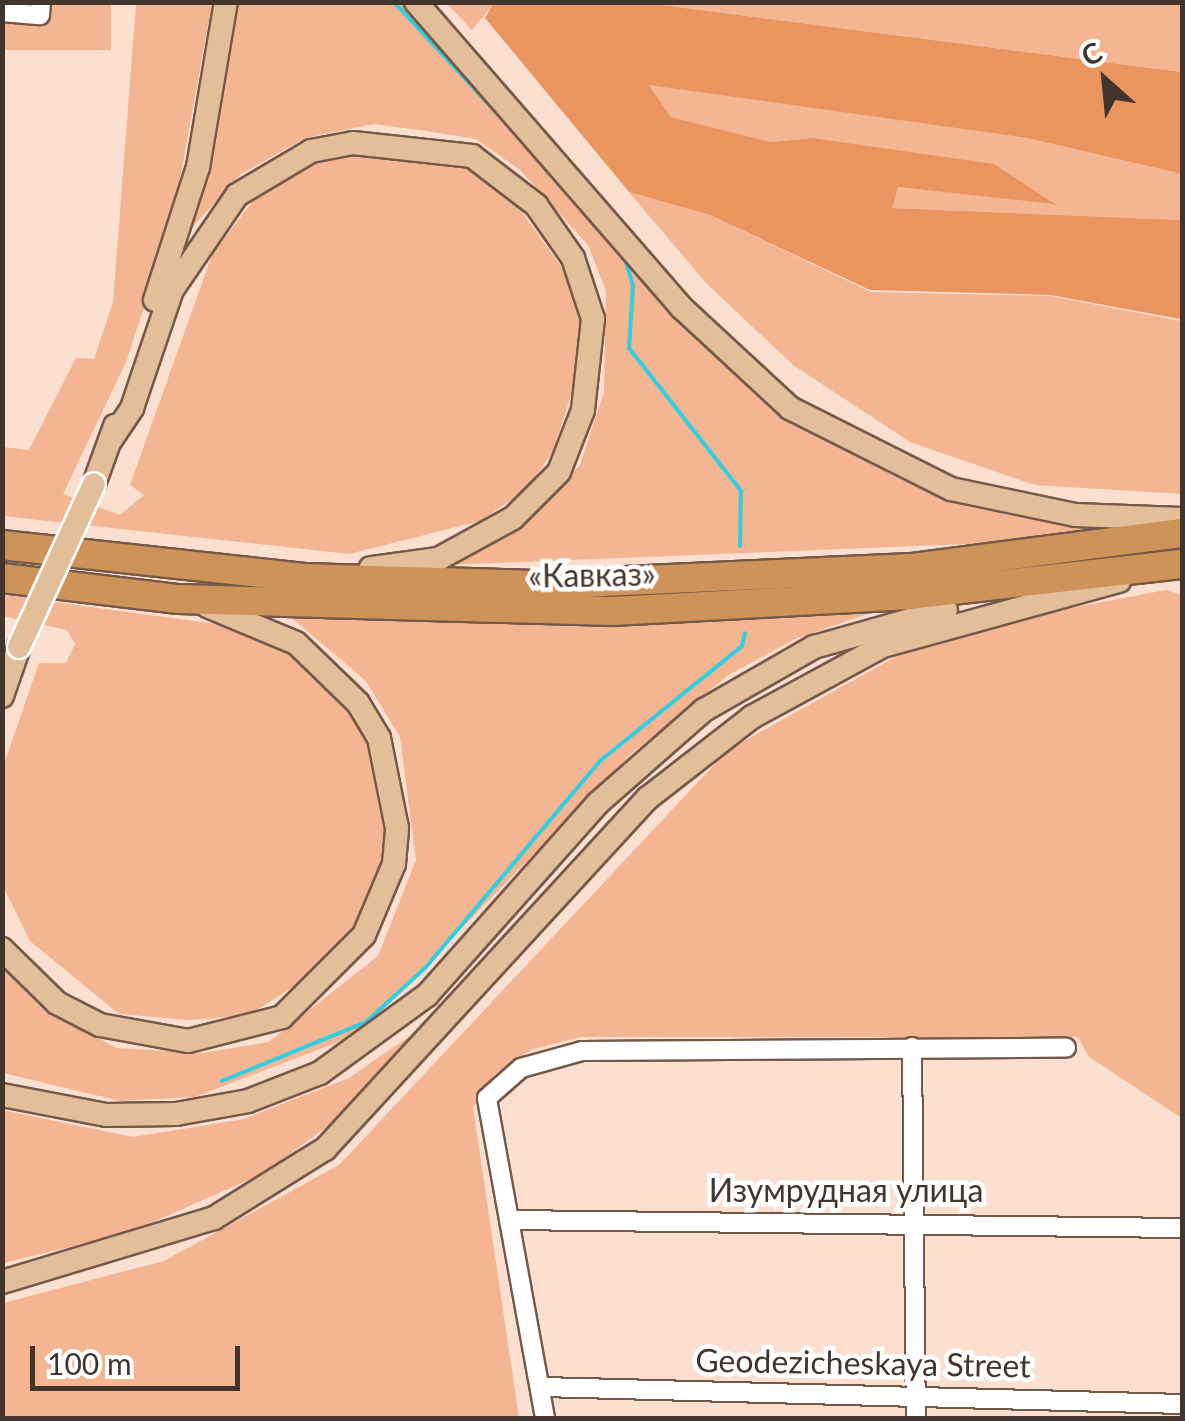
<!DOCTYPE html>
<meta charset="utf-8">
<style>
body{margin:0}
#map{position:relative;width:1185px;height:1421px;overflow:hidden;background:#fbe0d1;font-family:Lato,sans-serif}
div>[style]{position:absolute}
.green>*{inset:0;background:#f3b592;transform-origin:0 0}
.forest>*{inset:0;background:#ea9460}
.stream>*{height:4px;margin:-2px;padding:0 2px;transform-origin:2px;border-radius:2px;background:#31cde0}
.roads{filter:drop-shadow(2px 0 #755848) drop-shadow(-2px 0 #755848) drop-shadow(0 2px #755848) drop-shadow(0 -2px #755848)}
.minor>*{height:18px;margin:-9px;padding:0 9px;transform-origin:9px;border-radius:9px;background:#fff}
.major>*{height:22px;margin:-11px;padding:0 11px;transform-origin:11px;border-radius:11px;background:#e2be9b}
.highway>*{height:28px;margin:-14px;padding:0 14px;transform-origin:14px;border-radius:14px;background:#ce9358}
.bridges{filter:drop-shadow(2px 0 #fff) drop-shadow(-2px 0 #fff) drop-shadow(0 2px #fff) drop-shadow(0 -2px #fff)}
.major-bridge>*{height:22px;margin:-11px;padding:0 11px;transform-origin:11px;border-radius:11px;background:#e2be9b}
span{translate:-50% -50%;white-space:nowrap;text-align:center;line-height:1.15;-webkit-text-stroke:9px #fff;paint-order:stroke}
.street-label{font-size:32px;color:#42352e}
.frame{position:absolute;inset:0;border:5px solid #42352e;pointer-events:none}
.north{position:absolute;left:1055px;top:30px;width:100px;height:100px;-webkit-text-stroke:8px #fff;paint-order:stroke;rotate:333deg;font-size:28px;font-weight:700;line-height:40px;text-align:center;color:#42352e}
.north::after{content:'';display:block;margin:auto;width:35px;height:45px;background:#42352e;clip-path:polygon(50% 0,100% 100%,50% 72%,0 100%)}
.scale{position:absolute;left:30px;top:1346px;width:210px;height:45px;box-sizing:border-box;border:5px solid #42352e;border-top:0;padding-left:12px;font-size:30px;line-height:35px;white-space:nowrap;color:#42352e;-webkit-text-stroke:8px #fff;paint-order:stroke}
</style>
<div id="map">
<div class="green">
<div style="left:3px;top:3px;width:108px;height:47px"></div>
<div style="clip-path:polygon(136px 3px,212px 3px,173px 218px,127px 360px,63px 494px,120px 515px,144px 495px,130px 485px,212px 255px,252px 202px,321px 160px,382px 150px,471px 167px,509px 194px,565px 272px,580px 324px,579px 371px,553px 451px,526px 490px,480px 521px,349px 554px,3px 516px,3px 447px,29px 450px,76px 358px,94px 359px,113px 302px)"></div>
<div style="clip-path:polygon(232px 3px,408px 3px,727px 367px,800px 426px,904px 481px,993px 509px,1115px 528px,992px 543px,443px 565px,532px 513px,580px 465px,604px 392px,606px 291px,588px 245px,520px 170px,476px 139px,427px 131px,373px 124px,305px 138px,241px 174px,186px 234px)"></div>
<div style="clip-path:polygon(446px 3px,494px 3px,472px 30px)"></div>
<div style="clip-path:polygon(646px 3px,1182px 3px,1182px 72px)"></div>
<div style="clip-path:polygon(648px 84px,1027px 138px,1182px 174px,1182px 220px,891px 208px,898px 187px,1052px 203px,883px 152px,812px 138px,771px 142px,671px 117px)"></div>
<div style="clip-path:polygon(629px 192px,710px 215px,871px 292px,1050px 296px,1181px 321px,1182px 494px,1035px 485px,910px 442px,793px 365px,706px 283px)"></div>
<div style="clip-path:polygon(1166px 590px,1182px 595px,1182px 1118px,1089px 1057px,1078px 1037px,581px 1037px,533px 1049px,495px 1074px,473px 1107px,519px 1418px,3px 1418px,3px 1303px,164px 1261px,339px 1165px,728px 750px,897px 656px,996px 622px)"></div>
<div style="clip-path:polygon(3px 595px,238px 627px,287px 648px,341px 689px,372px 736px,390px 795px,390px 857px,366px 914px,331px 963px,249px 1015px,190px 1020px,119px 1014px,30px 941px,3px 886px,3px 767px,39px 663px,66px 663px,75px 644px,67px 630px,3px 616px)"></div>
<div style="clip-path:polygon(885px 608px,795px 639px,727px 676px,630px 755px,359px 1034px,195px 1097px,120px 1101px,3px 1073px,2px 962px,68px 1022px,117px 1048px,203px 1053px,269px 1042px,378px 956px,416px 860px,400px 737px,366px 681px,287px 614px)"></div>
<div style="clip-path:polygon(427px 1024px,373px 1092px,266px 1172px,128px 1233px,3px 1263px,2px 1110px,133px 1137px,244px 1119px,349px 1078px)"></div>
</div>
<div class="forest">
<div style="clip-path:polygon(494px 2px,646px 3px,1182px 72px,1182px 174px,1027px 138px,649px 85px,671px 117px,771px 142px,812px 138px,994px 164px,1055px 204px,898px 187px,892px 208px,1182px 220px,1182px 330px,1180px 319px,1050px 295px,870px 290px,710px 215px,629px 192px,485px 18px)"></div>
</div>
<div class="stream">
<div style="left:394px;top:2px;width:181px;rotate:47.2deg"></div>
<div style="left:625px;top:259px;width:28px;rotate:73deg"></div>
<div style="left:633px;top:286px;width:62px;rotate:93.7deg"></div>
<div style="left:629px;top:348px;width:182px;rotate:51.9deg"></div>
<div style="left:741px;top:491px;width:55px;rotate:91deg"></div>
<div style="left:222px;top:1081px;width:156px;rotate:-22.3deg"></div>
<div style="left:366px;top:1022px;width:81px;rotate:-42.5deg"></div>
<div style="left:426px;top:967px;width:270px;rotate:-49.8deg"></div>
<div style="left:600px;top:761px;width:183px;rotate:-39deg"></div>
<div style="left:742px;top:646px;width:13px;rotate:-77deg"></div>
</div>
<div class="roads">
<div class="minor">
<div style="left:2px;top:12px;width:38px;rotate:5deg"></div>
<div style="left:40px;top:15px;width:13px;rotate:-86deg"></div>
<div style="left:912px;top:1047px;width:371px;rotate:89.4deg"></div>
<div style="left:509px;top:1220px;width:673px;rotate:0.68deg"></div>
<div style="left:542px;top:1387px;width:640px;rotate:1.52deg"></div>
<div style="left:545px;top:1418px;width:325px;rotate:-100.3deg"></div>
<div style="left:487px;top:1098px;width:45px;rotate:-41.4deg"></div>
<div style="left:521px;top:1068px;width:63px;rotate:-15.6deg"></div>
<div style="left:582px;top:1051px;width:484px;rotate:-0.4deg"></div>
</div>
<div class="major">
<div style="left:416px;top:2px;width:405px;rotate:49deg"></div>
<div style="left:682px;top:308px;width:147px;rotate:42.8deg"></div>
<div style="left:790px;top:408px;width:180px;rotate:26.7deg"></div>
<div style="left:951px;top:489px;width:127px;rotate:11.8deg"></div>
<div style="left:1075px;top:515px;width:107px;rotate:2.1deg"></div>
<div style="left:155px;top:300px;width:140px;rotate:-72.1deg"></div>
<div style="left:198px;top:167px;width:167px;rotate:-80.4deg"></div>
<div style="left:110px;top:441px;width:40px;rotate:-56deg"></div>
<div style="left:132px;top:408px;width:125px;rotate:-71.3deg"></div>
<div style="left:172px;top:290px;width:115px;rotate:-55.6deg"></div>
<div style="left:237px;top:195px;width:86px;rotate:-30.7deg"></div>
<div style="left:311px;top:151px;width:43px;rotate:-10.8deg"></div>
<div style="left:353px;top:143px;width:120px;rotate:6.2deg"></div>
<div style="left:472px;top:156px;width:81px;rotate:37.4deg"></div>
<div style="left:536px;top:205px;width:65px;rotate:55.1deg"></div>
<div style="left:573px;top:258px;width:64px;rotate:71.8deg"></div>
<div style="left:593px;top:319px;width:92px;rotate:96.3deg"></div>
<div style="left:583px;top:410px;width:66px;rotate:111.2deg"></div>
<div style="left:559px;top:472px;width:65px;rotate:135deg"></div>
<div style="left:513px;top:518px;width:85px;rotate:151.3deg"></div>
<div style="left:438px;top:559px;width:68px;rotate:172.3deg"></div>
<div style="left:94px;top:484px;width:62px;rotate:-70.1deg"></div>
<div style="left:2px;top:696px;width:52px;rotate:-70.9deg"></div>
<div style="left:2px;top:949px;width:77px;rotate:44.5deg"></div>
<div style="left:57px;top:1003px;width:48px;rotate:27.1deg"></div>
<div style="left:100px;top:1025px;width:89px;rotate:10.3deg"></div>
<div style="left:188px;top:1041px;width:97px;rotate:-14.3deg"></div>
<div style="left:282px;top:1017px;width:116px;rotate:-45deg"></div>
<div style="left:364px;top:935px;width:77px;rotate:-67.1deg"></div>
<div style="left:394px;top:864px;width:36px;rotate:-85deg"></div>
<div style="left:397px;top:828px;width:92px;rotate:-101.3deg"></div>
<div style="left:379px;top:738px;width:41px;rotate:-121deg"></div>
<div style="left:358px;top:703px;width:86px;rotate:-135.9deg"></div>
<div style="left:296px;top:643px;width:96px;rotate:-157.4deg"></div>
<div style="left:2px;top:1095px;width:106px;rotate:10.9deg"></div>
<div style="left:106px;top:1115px;width:70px;rotate:-0.8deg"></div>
<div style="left:176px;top:1114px;width:73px;rotate:-10.2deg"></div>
<div style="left:248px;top:1101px;width:77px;rotate:-21.3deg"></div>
<div style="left:320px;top:1073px;width:132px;rotate:-36.1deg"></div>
<div style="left:427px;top:995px;width:257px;rotate:-48.3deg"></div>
<div style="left:598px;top:803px;width:141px;rotate:-41.3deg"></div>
<div style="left:704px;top:710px;width:127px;rotate:-29.8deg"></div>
<div style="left:814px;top:647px;width:137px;rotate:-15.7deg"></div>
<div style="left:2px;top:1282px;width:221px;rotate:-16.8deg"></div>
<div style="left:214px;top:1218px;width:131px;rotate:-31.9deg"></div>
<div style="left:325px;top:1149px;width:477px;rotate:-47.4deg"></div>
<div style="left:648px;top:798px;width:132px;rotate:-37.9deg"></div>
<div style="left:752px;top:717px;width:149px;rotate:-28.5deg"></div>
<div style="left:883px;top:646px;width:245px;rotate:-15.4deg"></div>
</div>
<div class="highway">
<div style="left:2px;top:545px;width:304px;rotate:6.2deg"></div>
<div style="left:304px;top:578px;width:232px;rotate:1.7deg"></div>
<div style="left:536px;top:585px;width:375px;rotate:-2.6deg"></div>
<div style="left:911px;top:568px;width:273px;rotate:-7.4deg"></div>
<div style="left:2px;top:578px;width:178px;rotate:6.8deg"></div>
<div style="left:179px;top:599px;width:434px;rotate:1.6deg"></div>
<div style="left:613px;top:611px;width:296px;rotate:-3.1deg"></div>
<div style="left:909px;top:595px;width:275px;rotate:-6.5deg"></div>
</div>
</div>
<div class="bridges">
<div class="major-bridge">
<div style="left:19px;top:647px;width:179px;rotate:-65.3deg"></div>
</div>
</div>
<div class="street-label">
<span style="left:592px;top:575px;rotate:-1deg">«Кавказ»</span>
<span style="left:846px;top:1190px">Изумрудная улица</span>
<span style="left:863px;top:1363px;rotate:1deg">Geodezicheskaya Street</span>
</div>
<div class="frame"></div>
<div class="north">С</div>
<div class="scale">100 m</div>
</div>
